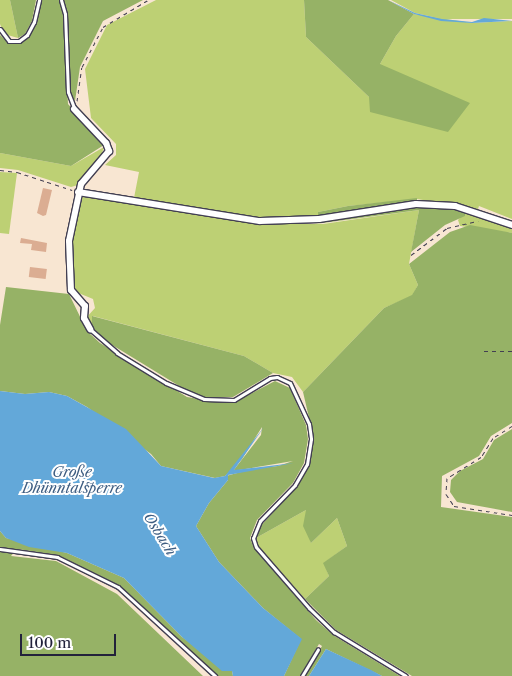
<!DOCTYPE html>
<meta charset="utf-8">
<style>
body{margin:0}
#map{position:relative;width:512px;height:676px;overflow:hidden;background:#f8e6d2;font-family:"Libre Caslon Text",serif}
div>[style]{position:absolute}
.green>*{inset:0;background:#bdd074}
.forest>*{inset:0;background:#96b266}
.water>*{inset:0;background:#63a8d9}
.building>*{inset:0;background:#dbad92;transform-origin:0 0}
.path>*{height:1px;margin-top:-0.5px;transform-origin:0;background:repeating-linear-gradient(90deg,#423f52 0 4px,transparent 0 8px)}
.roads{filter:drop-shadow(1px 0 #423f52) drop-shadow(-1px 0 #423f52) drop-shadow(0 1px #423f52) drop-shadow(0 -1px #423f52)}
.lane>*{height:3px;margin:-1.5px;padding:0 1.5px;transform-origin:1.5px;border-radius:1.5px;background:#fff}
.street>*{height:6px;margin:-3px;padding:0 3px;transform-origin:3px;border-radius:3px;background:#fff}
span{translate:-50% -50%;white-space:nowrap;text-align:center;line-height:1.15;-webkit-text-stroke:4px #fff;paint-order:stroke}
.water-label{font-size:14px;color:#3f5e82;font-style:italic}
.scale{position:absolute;left:20px;top:634px;width:96px;height:22px;box-sizing:border-box;border:2px solid #22223b;border-top:0;padding-left:6px;font-size:15px;line-height:18px;white-space:nowrap;color:#22223b;-webkit-text-stroke:4px #fff;paint-order:stroke}
</style>
<div id="map">
<div class="green">
<div style="clip-path:polygon(0 0,10px 0,18px 38px,4px 34px,0 24px)"></div>
<div style="clip-path:polygon(156px 0,304px 0,306px 37px,369px 97px,380px 64px,396px 36px,414px 14px,472px 23px,512px 21px,512px 219px,479px 206px,478px 209px,417px 199px,348px 206px,318px 212px,318px 216px,262px 219px,134px 198px,139px 172px,105px 165px,116px 155px,116px 144px,91px 118px,85px 69px,107px 25px)"></div>
<div style="clip-path:polygon(391px 0,512px 0,512px 19px,442px 19px,415px 13px)"></div>
<div style="clip-path:polygon(104px 147px,100px 159px,78px 185px,71px 187px,18px 170px,0 168px,0 153px,71px 166px)"></div>
<div style="clip-path:polygon(0 172px,17px 173px,9px 234px,0 233px)"></div>
<div style="clip-path:polygon(85px 196px,266px 224px,323px 224px,419px 210px,409px 264px,418px 285px,412px 296px,384px 308px,303px 392px,292px 377px,273px 373px,244px 356px,93px 316px,92px 327px,86px 318px,95px 308px,93px 299px,76px 292px,73px 278px,72px 241px,81px 198px)"></div>
<div style="clip-path:polygon(465px 212px,496px 221px,512px 228px,512px 233px,460px 226px,458px 220px)"></div>
<div style="clip-path:polygon(306px 510px,311px 543px,337px 518px,347px 546px,324px 563px,329px 576px,305px 599px,258px 546px,256px 538px)"></div>
</div>
<div class="forest">
<div style="clip-path:polygon(10px 0,36px 0,32px 21px,25px 34px,18px 38px)"></div>
<div style="clip-path:polygon(41px 0,59px 0,63px 15px,68px 104px,104px 145px,71px 166px,0 153px,0 35px,9px 43px,20px 43px,28px 37px,36px 23px)"></div>
<div style="clip-path:polygon(63px 0,143px 0,103px 21px,80px 67px,75px 101px,70px 92px,67px 14px)"></div>
<div style="clip-path:polygon(304px 0,388px 0,414px 14px,396px 36px,380px 64px,470px 103px,448px 132px,370px 112px,369px 97px,306px 37px)"></div>
<div style="clip-path:polygon(417px 198px,417px 201px,318px 216px,318px 212px,348px 206px)"></div>
<div style="clip-path:polygon(416px 207px,453px 208px,465px 212px,465px 216px,445px 225px,411px 252px,419px 210px,308px 225px)"></div>
<div style="clip-path:polygon(470px 225px,512px 233px,512px 423px,491px 436px,479px 456px,442px 476px,441px 507px,512px 517px,512px 676px,412px 676px,336px 630px,305px 599px,329px 576px,323px 563px,347px 546px,337px 518px,311px 543px,303px 526px,306px 510px,256px 538px,257px 530px,297px 486px,309px 465px,314px 439px,303px 392px,384px 308px,412px 295px,418px 285px,409px 264px,450px 232px)"></div>
<div style="clip-path:polygon(6px 287px,69px 294px,87px 331px,100px 343px,187px 397px,223px 403px,235px 402px,275px 381px,290px 388px,306px 425px,308px 439px,304px 463px,293px 483px,257px 520px,250px 538px,254px 548px,316px 620px,333px 635px,400px 676px,382px 676px,326px 649px,309px 676px,305px 676px,322px 646px,319px 644px,300px 676px,284px 676px,301px 639px,263px 608px,219px 562px,196px 526px,209px 503px,228px 480px,226px 476px,252px 469px,278px 466px,293px 461px,233px 471px,261px 435px,262px 427px,242px 459px,225px 476px,215px 478px,161px 466px,151px 454px,87px 407px,67px 396px,49px 392px,25px 394px,0 391px,0 325px)"></div>
<div style="clip-path:polygon(92px 316px,244px 356px,273px 373px,233px 397px,204px 397px,189px 392px,104px 340px,92px 327px)"></div>
<div style="clip-path:polygon(512px 429px,512px 512px,457px 502px,450px 492px,451px 480px,460px 471px,483px 459px,494px 440px)"></div>
<div style="clip-path:polygon(0 531px,6px 538px,67px 553px,124px 578px,182px 637px,232px 671px,233px 676px,218px 676px,119px 586px,58px 555px,17px 549px,11px 556px,56px 561px,117px 594px,203px 676px,0 676px)"></div>
</div>
<div class="water">
<div style="clip-path:polygon(388px 0,415px 13px,442px 19px,472px 22px,484px 18px,512px 21px,472px 23px,441px 21px,414px 14px)"></div>
<div style="clip-path:polygon(0 391px,25px 394px,49px 392px,67px 396px,126px 429px,161px 466px,214px 478px,225px 476px,264px 427px,234px 470px,294px 463px,228px 475px,228px 480px,209px 503px,196px 526px,219px 562px,263px 608px,302px 639px,284px 676px,233px 676px,232px 671px,222px 671px,182px 637px,124px 578px,67px 553px,29px 547px,6px 538px,0 531px)"></div>
<div style="clip-path:polygon(326px 649px,371px 670px,382px 676px,309px 676px)"></div>
</div>
<div class="building">
<div style="clip-path:polygon(43px 188px,52px 190px,46px 215px,43px 216px,37px 213px)"></div>
<div style="clip-path:polygon(21px 238px,47px 243px,46px 252px,31px 250px,32px 244px,20px 243px)"></div>
<div style="left:30px;top:267px;width:17px;height:10px;rotate:7deg"></div>
</div>
<div class="path">
<div style="left:77px;top:101px;width:34px;rotate:-82deg"></div>
<div style="left:82px;top:67px;width:45px;rotate:-62.3deg"></div>
<div style="left:103px;top:27px;width:52px;rotate:-31deg"></div>
<div style="left:0;top:170px;width:17px;rotate:7deg"></div>
<div style="left:17px;top:172px;width:58px;rotate:18.1deg"></div>
<div style="left:411px;top:255px;width:45px;rotate:-36.9deg"></div>
<div style="left:447px;top:228px;width:32px;rotate:-13deg"></div>
<div style="left:484px;top:351px;width:28px"></div>
<div style="left:512px;top:426px;width:22px;rotate:148deg"></div>
<div style="left:493px;top:438px;width:22px;rotate:122deg"></div>
<div style="left:481px;top:457px;width:40px;rotate:148deg"></div>
<div style="left:447px;top:478px;width:16px;rotate:94deg"></div>
<div style="left:446px;top:494px;width:14px;rotate:56deg"></div>
<div style="left:454px;top:506px;width:59px;rotate:8.8deg"></div>
</div>
<div class="roads">
<div class="lane">
<div style="left:61px;top:0;width:15px;rotate:74deg"></div>
<div style="left:65px;top:14px;width:78px;rotate:87.8deg"></div>
<div style="left:68px;top:92px;width:17px;rotate:69deg"></div>
<div style="left:0;top:29px;width:15px;rotate:53deg"></div>
<div style="left:9px;top:41px;width:10px"></div>
<div style="left:19px;top:41px;width:10px;rotate:-37deg"></div>
<div style="left:27px;top:35px;width:15px;rotate:-62deg"></div>
<div style="left:34px;top:22px;width:23px;rotate:-77deg"></div>
<div style="left:91px;top:330px;width:35px;rotate:41deg"></div>
<div style="left:117px;top:353px;width:57px;rotate:31.5deg"></div>
<div style="left:166px;top:383px;width:41px;rotate:22.8deg"></div>
<div style="left:204px;top:399px;width:30px;rotate:2deg"></div>
<div style="left:234px;top:400px;width:42px;rotate:-31.4deg"></div>
<div style="left:270px;top:378px;width:7px;rotate:-8deg"></div>
<div style="left:277px;top:377px;width:14px;rotate:25deg"></div>
<div style="left:290px;top:383px;width:45px;rotate:65.1deg"></div>
<div style="left:309px;top:424px;width:15px;rotate:82deg"></div>
<div style="left:311px;top:439px;width:25px;rotate:99deg"></div>
<div style="left:307px;top:464px;width:24px;rotate:120deg"></div>
<div style="left:295px;top:485px;width:50px;rotate:134.2deg"></div>
<div style="left:260px;top:521px;width:18px;rotate:112deg"></div>
<div style="left:253px;top:538px;width:9px;rotate:72deg"></div>
<div style="left:256px;top:547px;width:81px;rotate:49deg"></div>
<div style="left:309px;top:608px;width:35px;rotate:44deg"></div>
<div style="left:334px;top:632px;width:84px;rotate:31.4deg"></div>
<div style="left:0;top:549px;width:58px;rotate:8deg"></div>
<div style="left:57px;top:557px;width:68px;rotate:26.2deg"></div>
<div style="left:118px;top:587px;width:132px;rotate:42.5deg"></div>
<div style="left:302px;top:676px;width:31px;rotate:-59deg"></div>
</div>
<div class="street">
<div style="left:74px;top:109px;width:47px;rotate:46.7deg"></div>
<div style="left:106px;top:143px;width:9px;rotate:69deg"></div>
<div style="left:109px;top:151px;width:43px;rotate:130.3deg"></div>
<div style="left:81px;top:184px;width:58px;rotate:101.9deg"></div>
<div style="left:69px;top:241px;width:49px;rotate:87.7deg"></div>
<div style="left:71px;top:290px;width:21px;rotate:49deg"></div>
<div style="left:85px;top:306px;width:12px;rotate:95deg"></div>
<div style="left:84px;top:318px;width:13px;rotate:61deg"></div>
<div style="left:78px;top:192px;width:184px;rotate:9.1deg"></div>
<div style="left:260px;top:221px;width:59px;rotate:-1.9deg"></div>
<div style="left:319px;top:219px;width:98px;rotate:-8.8deg"></div>
<div style="left:416px;top:204px;width:39px;rotate:3deg"></div>
<div style="left:455px;top:206px;width:60px;rotate:18.4deg"></div>
</div>
</div>
<div class="water-label">
<span style="left:72px;top:480px">Große<br>Dhünntalsperre</span>
<span style="left:160px;top:534px;rotate:58deg">Osbach</span>
</div>
<div class="scale">100 m</div>
</div>
